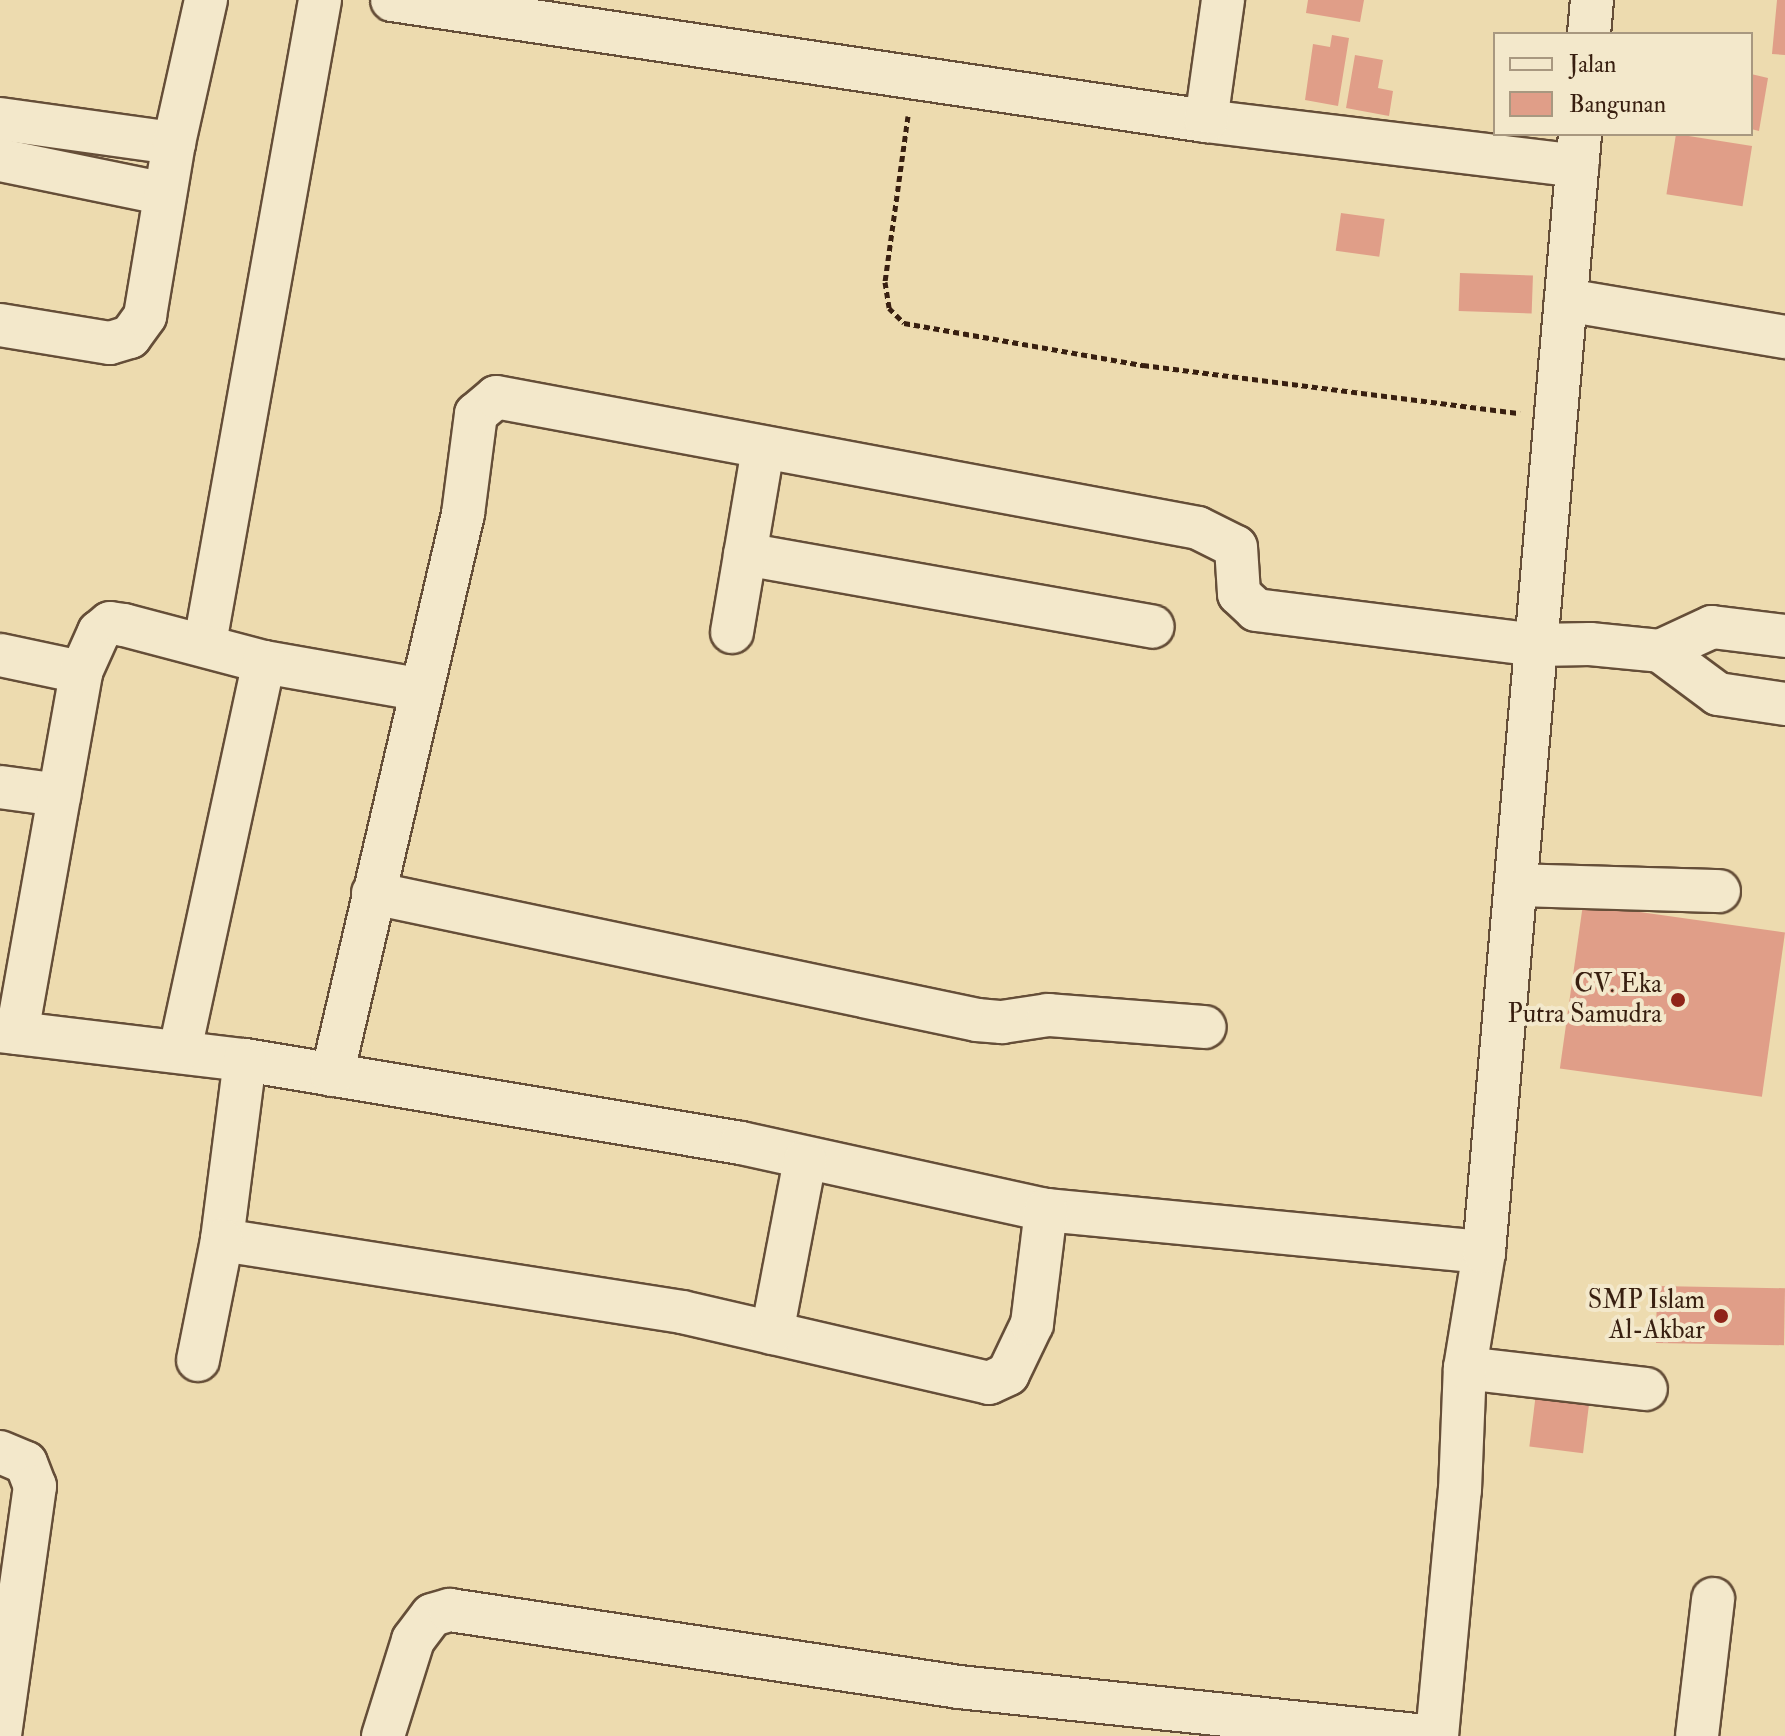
<!DOCTYPE html>
<style>
body{margin:0}
#map{position:relative;width:1785px;height:1736px;overflow:hidden;background:#eddbaf;font-family:"IM FELL Double Pica",serif}
div>[style]{position:absolute}
.building>*{inset:0;background:#e09e88;transform-origin:0 0}
.path>*{height:5px;margin-top:-2.5px;transform-origin:0;background:repeating-linear-gradient(90deg,#381f10 0 6px,transparent 0 10px)}
.roads{filter:drop-shadow(2px 0 #654e38) drop-shadow(-2px 0 #654e38) drop-shadow(0 2px #654e38) drop-shadow(0 -2px #654e38)}
.minor>*{height:42px;margin:-21px;padding:0 21px;transform-origin:21px;border-radius:21px;background:#f3e8cb}
.dots>*{width:22px;height:22px;translate:-50% -50%;box-sizing:border-box;border:4px solid #f3e8cb;border-radius:50%}
span{translate:-50% -50%;white-space:nowrap;text-align:center;line-height:1.15;-webkit-text-stroke:8px #f3e8cb;paint-order:stroke}
.poi-label{font-size:26px;color:#381f10}
.right{translate:-100% -50%;text-align:right}
.legend{position:absolute;left:1493px;top:32px;width:260px;height:104px;box-sizing:border-box;background:#f3e8cb;border:2px solid #a89880;margin:0;padding:10px 14px;list-style:none;font-size:24px;color:#381f10}
.legend li{display:flex;align-items:center;gap:16px;height:40px}
.legend b{width:40px;border:2px solid #a89880}
</style>
<div id="map">
<div class="building">
<div style="clip-path:polygon(1308px 0,1364px 0,1360px 22px,1306px 13px)"></div>
<div style="clip-path:polygon(1777px 0,1785px 0,1785px 55px,1772px 54px)"></div>
<div style="clip-path:polygon(1332px 35px,1349px 38px,1338px 106px,1305px 100px,1313px 44px,1330px 47px)"></div>
<div style="clip-path:polygon(1355px 55px,1383px 60px,1378px 88px,1393px 91px,1389px 116px,1346px 108px)"></div>
<div style="clip-path:polygon(1751px 74px,1768px 78px,1759px 131px,1751px 129px)"></div>
<div style="left:1676px;top:134px;width:77px;height:61px;rotate:9deg"></div>
<div style="left:1341px;top:213px;width:44px;height:38px;rotate:8deg"></div>
<div style="left:1460px;top:273px;width:73px;height:38px;rotate:2deg"></div>
<div style="left:1583px;top:904px;width:204px;height:166px;rotate:8deg"></div>
<div style="left:1657px;top:1286px;width:128px;height:57px;rotate:1deg"></div>
<div style="left:1536px;top:1393px;width:54px;height:54px;rotate:7deg"></div>
</div>
<div class="path">
<div style="left:908px;top:116px;width:168px;rotate:97.9deg"></div>
<div style="left:885px;top:282px;width:26px;rotate:81deg"></div>
<div style="left:889px;top:308px;width:21px;rotate:45deg"></div>
<div style="left:904px;top:323px;width:243px;rotate:10deg"></div>
<div style="left:1143px;top:365px;width:380px;rotate:7.3deg"></div>
</div>
<div class="roads">
<div class="minor">
<div style="left:392px;top:0;width:823px;rotate:8.46deg"></div>
<div style="left:1206px;top:121px;width:374px;rotate:6.9deg"></div>
<div style="left:1589px;top:34px;width:34px;rotate:-85deg"></div>
<div style="left:0;top:119px;width:176px;rotate:7.9deg"></div>
<div style="left:1206px;top:121px;width:122px;rotate:-82deg"></div>
<div style="left:0;top:160px;width:168px;rotate:11.6deg"></div>
<div style="left:1566px;top:300px;width:222px;rotate:9.6deg"></div>
<div style="left:0;top:325px;width:111px;rotate:9.3deg"></div>
<div style="left:110px;top:343px;width:21px;rotate:-17deg"></div>
<div style="left:130px;top:337px;width:26px;rotate:-54deg"></div>
<div style="left:145px;top:316px;width:175px;rotate:-80.5deg"></div>
<div style="left:174px;top:143px;width:147px;rotate:-77.4deg"></div>
<div style="left:745px;top:554px;width:414px;rotate:10.1deg"></div>
<div style="left:732px;top:632px;width:187px;rotate:-80.4deg"></div>
<div style="left:205px;top:643px;width:653px;rotate:-79.86deg"></div>
<div style="left:1660px;top:651px;width:57px;rotate:-24.8deg"></div>
<div style="left:1712px;top:627px;width:74px;rotate:7deg"></div>
<div style="left:0;top:655px;width:83px;rotate:11.9deg"></div>
<div style="left:0;top:787px;width:60px;rotate:7.7deg"></div>
<div style="left:1516px;top:885px;width:203px;rotate:1.7deg"></div>
<div style="left:373px;top:893px;width:617px;rotate:11.87deg"></div>
<div style="left:977px;top:1020px;width:25px;rotate:5deg"></div>
<div style="left:1002px;top:1022px;width:47px;rotate:-8.7deg"></div>
<div style="left:1048px;top:1015px;width:157px;rotate:4.4deg"></div>
<div style="left:0;top:1031px;width:247px;rotate:6.8deg"></div>
<div style="left:245px;top:1060px;width:503px;rotate:9.5deg"></div>
<div style="left:741px;top:1143px;width:312px;rotate:12.4deg"></div>
<div style="left:1046px;top:1210px;width:440px;rotate:5.5deg"></div>
<div style="left:17px;top:1033px;width:367px;rotate:-79.9deg"></div>
<div style="left:81px;top:672px;width:44px;rotate:-65.8deg"></div>
<div style="left:99px;top:632px;width:14px;rotate:-39deg"></div>
<div style="left:110px;top:623px;width:14px;rotate:8deg"></div>
<div style="left:124px;top:625px;width:145px;rotate:14.8deg"></div>
<div style="left:264px;top:662px;width:160px;rotate:10deg"></div>
<div style="left:180px;top:1050px;width:397px;rotate:-77.8deg"></div>
<div style="left:245px;top:1060px;width:181px;rotate:97.3deg"></div>
<div style="left:222px;top:1240px;width:466px;rotate:8.9deg"></div>
<div style="left:682px;top:1312px;width:315px;rotate:13deg"></div>
<div style="left:989px;top:1383px;width:21px;rotate:-25deg"></div>
<div style="left:1008px;top:1374px;width:55px;rotate:-64.4deg"></div>
<div style="left:1032px;top:1324px;width:115px;rotate:-83deg"></div>
<div style="left:332px;top:1075px;width:576px;rotate:-76.86deg"></div>
<div style="left:463px;top:514px;width:101px;rotate:-82.6deg"></div>
<div style="left:476px;top:414px;width:26px;rotate:-40deg"></div>
<div style="left:496px;top:397px;width:714px;rotate:10.57deg"></div>
<div style="left:1198px;top:528px;width:42px;rotate:26.6deg"></div>
<div style="left:1236px;top:547px;width:47px;rotate:86.3deg"></div>
<div style="left:1239px;top:594px;width:23px;rotate:43deg"></div>
<div style="left:1256px;top:610px;width:283px;rotate:7.1deg"></div>
<div style="left:1537px;top:645px;width:53px;rotate:-1.1deg"></div>
<div style="left:1590px;top:644px;width:70px;rotate:5.7deg"></div>
<div style="left:1660px;top:651px;width:72px;rotate:36.6deg"></div>
<div style="left:1718px;top:694px;width:68px;rotate:8.5deg"></div>
<div style="left:772px;top:1333px;width:176px;rotate:-79.2deg"></div>
<div style="left:198px;top:1360px;width:122px;rotate:-78.7deg"></div>
<div style="left:1465px;top:1368px;width:182px;rotate:6.6deg"></div>
<div style="left:0;top:1452px;width:28px;rotate:23deg"></div>
<div style="left:26px;top:1463px;width:25px;rotate:69deg"></div>
<div style="left:35px;top:1486px;width:252px;rotate:98deg"></div>
<div style="left:383px;top:1736px;width:101px;rotate:-72.6deg"></div>
<div style="left:413px;top:1640px;width:31px;rotate:-53deg"></div>
<div style="left:432px;top:1615px;width:19px;rotate:-16deg"></div>
<div style="left:450px;top:1610px;width:515px;rotate:8.6deg"></div>
<div style="left:959px;top:1687px;width:471px;rotate:6deg"></div>
<div style="left:1437px;top:1736px;width:247px;rotate:-84.7deg"></div>
<div style="left:1460px;top:1490px;width:122px;rotate:-87.7deg"></div>
<div style="left:1465px;top:1368px;width:118px;rotate:-80.7deg"></div>
<div style="left:1484px;top:1252px;width:1122px;rotate:-85.09deg"></div>
<div style="left:1697px;top:1736px;width:138px;rotate:-83.3deg"></div>
</div>
</div>
<div class="dots">
<div style="left:1678px;top:1000px;background:#8f2418"></div>
<div style="left:1721px;top:1316px;background:#8f2418"></div>
</div>
<div class="poi-label">
<span class="right" style="left:1662px;top:1000px">CV. Eka<br>Putra Samudra</span>
<span class="right" style="left:1705px;top:1316px">SMP Islam<br>Al-Akbar</span>
</div>
<ul class="legend">
<li><b style="height:10px;background:#f3e8cb"></b>Jalan</li>
<li><b style="height:22px;background:#e09e88"></b>Bangunan</li>
</ul>
</div>
